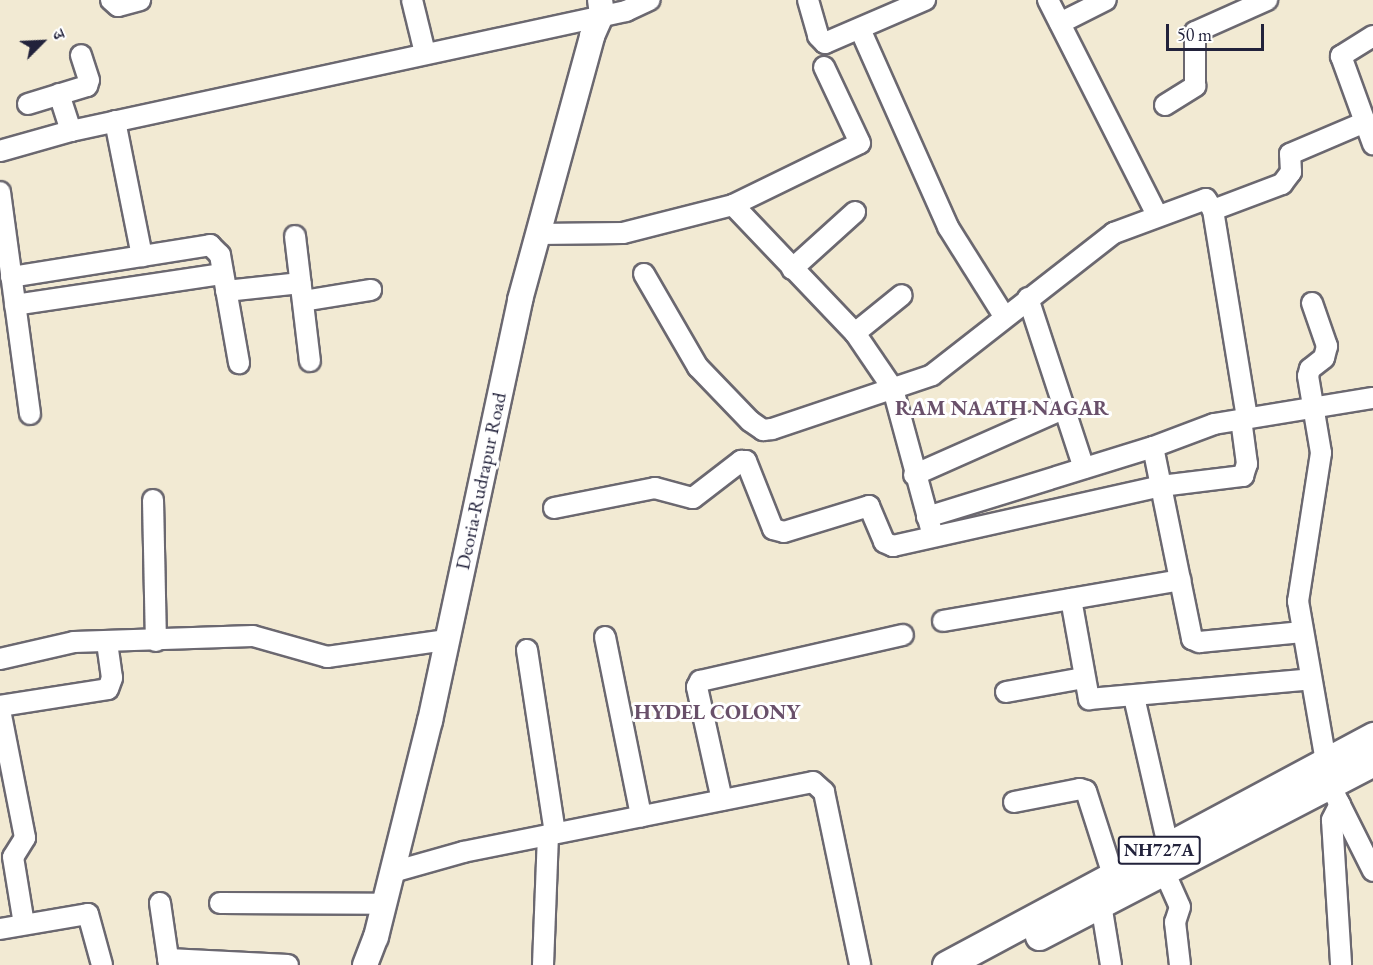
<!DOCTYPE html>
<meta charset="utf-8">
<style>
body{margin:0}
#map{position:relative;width:1373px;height:965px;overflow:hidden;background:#f2ead3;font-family:"EB Garamond","Noto Serif Devanagari",serif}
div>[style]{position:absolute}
.roads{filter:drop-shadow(2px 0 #6b6870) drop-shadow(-2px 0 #6b6870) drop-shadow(0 2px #6b6870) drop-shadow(0 -2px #6b6870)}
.minor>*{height:20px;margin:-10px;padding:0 10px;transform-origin:10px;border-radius:10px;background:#fff}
.major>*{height:24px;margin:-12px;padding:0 12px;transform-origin:12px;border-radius:12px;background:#fff}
.highway>*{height:27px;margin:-13.5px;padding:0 13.5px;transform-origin:13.5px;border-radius:13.5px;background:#fff}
span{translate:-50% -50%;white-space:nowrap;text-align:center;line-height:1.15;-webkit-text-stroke:6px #fff;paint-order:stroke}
.shield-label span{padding:2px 4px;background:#fff;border:2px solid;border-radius:4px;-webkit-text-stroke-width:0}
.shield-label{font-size:18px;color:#22223b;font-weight:700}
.street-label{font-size:20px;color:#22223b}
.neighbourhood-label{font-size:21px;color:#69506a;font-weight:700}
.north{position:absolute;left:12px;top:12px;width:60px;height:60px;-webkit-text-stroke:4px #fff;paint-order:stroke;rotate:66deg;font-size:16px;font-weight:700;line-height:24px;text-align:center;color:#22223b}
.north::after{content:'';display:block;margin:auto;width:21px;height:27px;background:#22223b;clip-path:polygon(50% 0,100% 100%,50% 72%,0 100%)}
.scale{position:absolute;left:1166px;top:24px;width:98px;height:27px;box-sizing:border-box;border:3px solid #22223b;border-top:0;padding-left:8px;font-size:18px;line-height:21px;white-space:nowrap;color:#22223b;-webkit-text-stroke:4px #fff;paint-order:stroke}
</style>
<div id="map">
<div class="roads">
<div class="minor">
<div style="left:111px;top:0;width:9px;rotate:41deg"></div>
<div style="left:118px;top:6px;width:23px;rotate:-15deg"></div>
<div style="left:412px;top:0;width:55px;rotate:76.2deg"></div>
<div style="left:808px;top:0;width:37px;rotate:74deg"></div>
<div style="left:818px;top:36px;width:10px;rotate:45deg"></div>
<div style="left:825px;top:43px;width:109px;rotate:-23.3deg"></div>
<div style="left:1048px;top:0;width:241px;rotate:63.1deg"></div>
<div style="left:1060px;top:23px;width:51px;rotate:-26.6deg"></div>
<div style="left:860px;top:29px;width:217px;rotate:66deg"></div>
<div style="left:948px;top:227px;width:105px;rotate:57.8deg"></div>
<div style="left:1373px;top:36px;width:38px;rotate:148deg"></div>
<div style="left:1341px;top:56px;width:94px;rotate:70deg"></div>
<div style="left:59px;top:94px;width:39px;rotate:72deg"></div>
<div style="left:28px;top:104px;width:62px;rotate:-17deg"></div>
<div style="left:87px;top:86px;width:6px;rotate:-72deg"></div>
<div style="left:89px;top:80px;width:26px;rotate:-108deg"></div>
<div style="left:1165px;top:105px;width:36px;rotate:-32deg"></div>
<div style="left:1195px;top:86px;width:54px;rotate:-90deg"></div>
<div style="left:1195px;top:32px;width:79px;rotate:-24deg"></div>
<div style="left:115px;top:121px;width:138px;rotate:78.7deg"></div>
<div style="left:0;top:151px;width:74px;rotate:-15.7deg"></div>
<div style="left:71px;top:131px;width:568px;rotate:-12.2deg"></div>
<div style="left:626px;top:11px;width:26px;rotate:-25deg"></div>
<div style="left:0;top:192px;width:224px;rotate:82.3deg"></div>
<div style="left:733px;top:205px;width:141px;rotate:-26deg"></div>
<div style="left:860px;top:143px;width:84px;rotate:-115.3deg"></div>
<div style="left:1213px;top:210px;width:74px;rotate:-20.6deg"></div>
<div style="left:1282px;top:184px;width:15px;rotate:-53deg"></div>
<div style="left:1291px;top:172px;width:18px;rotate:-93deg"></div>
<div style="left:1290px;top:154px;width:82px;rotate:-23.1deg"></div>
<div style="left:538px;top:234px;width:85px;rotate:-0.7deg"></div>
<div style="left:623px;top:233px;width:114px;rotate:-14.3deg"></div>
<div style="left:733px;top:205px;width:177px;rotate:46.4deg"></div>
<div style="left:855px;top:333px;width:68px;rotate:55.8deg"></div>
<div style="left:893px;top:389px;width:152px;rotate:74.8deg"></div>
<div style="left:295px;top:236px;width:126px;rotate:83.2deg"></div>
<div style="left:792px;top:269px;width:85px;rotate:-42.1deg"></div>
<div style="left:644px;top:274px;width:108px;rotate:59.9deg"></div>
<div style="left:698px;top:367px;width:75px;rotate:46.1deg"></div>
<div style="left:750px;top:421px;width:16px;rotate:35deg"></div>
<div style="left:763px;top:430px;width:9px;rotate:-6deg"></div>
<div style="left:772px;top:429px;width:169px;rotate:-18.6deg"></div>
<div style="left:932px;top:375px;width:231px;rotate:-38deg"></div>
<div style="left:1114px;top:233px;width:98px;rotate:-20.3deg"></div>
<div style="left:1206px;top:199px;width:13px;rotate:58deg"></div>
<div style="left:1213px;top:210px;width:211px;rotate:80.7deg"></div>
<div style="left:11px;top:277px;width:202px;rotate:-9.1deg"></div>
<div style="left:210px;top:245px;width:14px;rotate:45deg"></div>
<div style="left:220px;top:255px;width:110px;rotate:80deg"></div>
<div style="left:226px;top:291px;width:75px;rotate:-6.1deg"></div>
<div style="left:1028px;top:298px;width:179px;rotate:71.8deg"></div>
<div style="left:303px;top:301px;width:69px;rotate:-9.2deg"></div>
<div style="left:1312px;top:303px;width:46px;rotate:70.8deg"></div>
<div style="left:1327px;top:346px;width:12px;rotate:104deg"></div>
<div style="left:1324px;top:358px;width:18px;rotate:142deg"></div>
<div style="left:1310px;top:369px;width:7px;rotate:106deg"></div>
<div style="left:1308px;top:376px;width:78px;rotate:80.4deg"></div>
<div style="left:1321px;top:453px;width:150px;rotate:98.8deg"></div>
<div style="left:1298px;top:601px;width:187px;rotate:80.1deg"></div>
<div style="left:1330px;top:785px;width:96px;rotate:63.4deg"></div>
<div style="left:15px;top:305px;width:210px;rotate:-8.5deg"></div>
<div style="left:855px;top:333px;width:60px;rotate:-39deg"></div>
<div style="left:1153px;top:447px;width:196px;rotate:78.5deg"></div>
<div style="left:1192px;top:639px;width:8px;rotate:23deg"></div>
<div style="left:1199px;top:642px;width:104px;rotate:-5.5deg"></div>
<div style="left:914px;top:475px;width:165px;rotate:-23.9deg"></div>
<div style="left:153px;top:500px;width:141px;rotate:88.8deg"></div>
<div style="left:554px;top:508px;width:103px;rotate:-11.2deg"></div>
<div style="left:655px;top:488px;width:39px;rotate:15deg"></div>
<div style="left:693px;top:498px;width:61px;rotate:-37.6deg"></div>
<div style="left:741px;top:461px;width:5px"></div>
<div style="left:746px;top:461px;width:73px;rotate:68.3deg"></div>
<div style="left:773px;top:529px;width:11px;rotate:15deg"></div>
<div style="left:784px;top:532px;width:89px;rotate:-17deg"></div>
<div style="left:869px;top:506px;width:39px;rotate:67deg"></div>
<div style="left:884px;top:542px;width:10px;rotate:24deg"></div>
<div style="left:893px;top:546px;width:275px;rotate:-12.6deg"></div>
<div style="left:1161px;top:486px;width:83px;rotate:-7deg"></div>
<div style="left:1243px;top:476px;width:13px;rotate:-72deg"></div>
<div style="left:1247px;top:464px;width:45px;rotate:-97.6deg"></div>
<div style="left:927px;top:517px;width:237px;rotate:-17.2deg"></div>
<div style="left:1153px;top:447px;width:65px;rotate:-20.7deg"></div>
<div style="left:1214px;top:424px;width:161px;rotate:-9.3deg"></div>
<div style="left:1071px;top:599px;width:102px;rotate:79.8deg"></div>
<div style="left:1089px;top:699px;width:223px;rotate:-5.1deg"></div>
<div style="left:943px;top:621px;width:241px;rotate:-9.8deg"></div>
<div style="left:605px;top:637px;width:183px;rotate:78.6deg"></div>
<div style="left:527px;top:650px;width:185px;rotate:81.3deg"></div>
<div style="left:0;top:659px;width:76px;rotate:-12.9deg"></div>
<div style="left:74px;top:642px;width:179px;rotate:-1.9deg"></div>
<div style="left:253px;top:636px;width:77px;rotate:15.8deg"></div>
<div style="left:327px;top:657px;width:121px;rotate:-8.1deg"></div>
<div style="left:1006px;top:692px;width:78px;rotate:-10.3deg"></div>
<div style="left:1134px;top:697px;width:153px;rotate:77.1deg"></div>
<div style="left:0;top:706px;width:109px;rotate:-8.9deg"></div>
<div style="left:108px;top:689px;width:12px;rotate:-70deg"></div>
<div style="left:112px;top:678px;width:34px;rotate:-98deg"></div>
<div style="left:0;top:710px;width:130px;rotate:78.9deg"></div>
<div style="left:25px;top:838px;width:22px;rotate:122deg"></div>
<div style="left:13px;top:857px;width:68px;rotate:80.7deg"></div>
<div style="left:722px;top:800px;width:116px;rotate:-102.5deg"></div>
<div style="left:697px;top:687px;width:7px;rotate:-63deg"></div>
<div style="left:700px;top:681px;width:208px;rotate:-12.8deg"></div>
<div style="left:1014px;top:802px;width:67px;rotate:-11.1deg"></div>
<div style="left:1080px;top:789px;width:6px;rotate:18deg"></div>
<div style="left:1086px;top:791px;width:88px;rotate:72.2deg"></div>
<div style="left:1340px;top:804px;width:18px;rotate:117deg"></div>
<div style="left:1332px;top:820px;width:145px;rotate:86.4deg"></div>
<div style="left:1164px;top:871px;width:39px;rotate:66deg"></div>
<div style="left:1180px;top:907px;width:16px;rotate:108deg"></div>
<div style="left:1175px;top:922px;width:43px;rotate:83.4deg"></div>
<div style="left:393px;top:872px;width:73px;rotate:-15.9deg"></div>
<div style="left:463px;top:852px;width:357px;rotate:-11.3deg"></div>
<div style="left:813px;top:782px;width:15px;rotate:42deg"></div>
<div style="left:824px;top:792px;width:177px;rotate:78.2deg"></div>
<div style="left:160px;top:903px;width:63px;rotate:81.7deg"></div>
<div style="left:220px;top:903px;width:165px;rotate:0.3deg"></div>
<div style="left:1101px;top:904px;width:62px;rotate:80.7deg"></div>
<div style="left:0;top:929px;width:89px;rotate:-9.7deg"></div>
<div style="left:88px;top:914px;width:53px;rotate:74.6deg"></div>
<div style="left:168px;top:959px;width:120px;rotate:2.9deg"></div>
<div style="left:543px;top:965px;width:130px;rotate:-87.8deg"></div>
</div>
<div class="major">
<div style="left:365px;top:965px;width:30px;rotate:-69deg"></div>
<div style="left:376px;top:937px;width:223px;rotate:-76deg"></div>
<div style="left:430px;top:721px;width:431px;rotate:-77.9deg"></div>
<div style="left:520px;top:300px;width:274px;rotate:-74.7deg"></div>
<div style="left:592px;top:36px;width:24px;rotate:-66deg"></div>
<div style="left:602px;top:14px;width:14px;rotate:-98deg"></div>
</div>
<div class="highway">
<div style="left:1039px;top:936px;width:377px;rotate:-27.5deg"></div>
<div style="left:946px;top:965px;width:485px;rotate:-28.2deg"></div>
</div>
</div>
<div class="shield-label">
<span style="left:1159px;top:850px">NH727A</span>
</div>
<div class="street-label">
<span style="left:481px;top:481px;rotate:-78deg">Deoria-Rudrapur Road</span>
</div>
<div class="neighbourhood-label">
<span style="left:1002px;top:408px">RAM NAATH NAGAR</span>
<span style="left:717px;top:712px">HYDEL COLONY</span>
</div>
<div class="north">उ</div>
<div class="scale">50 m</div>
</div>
